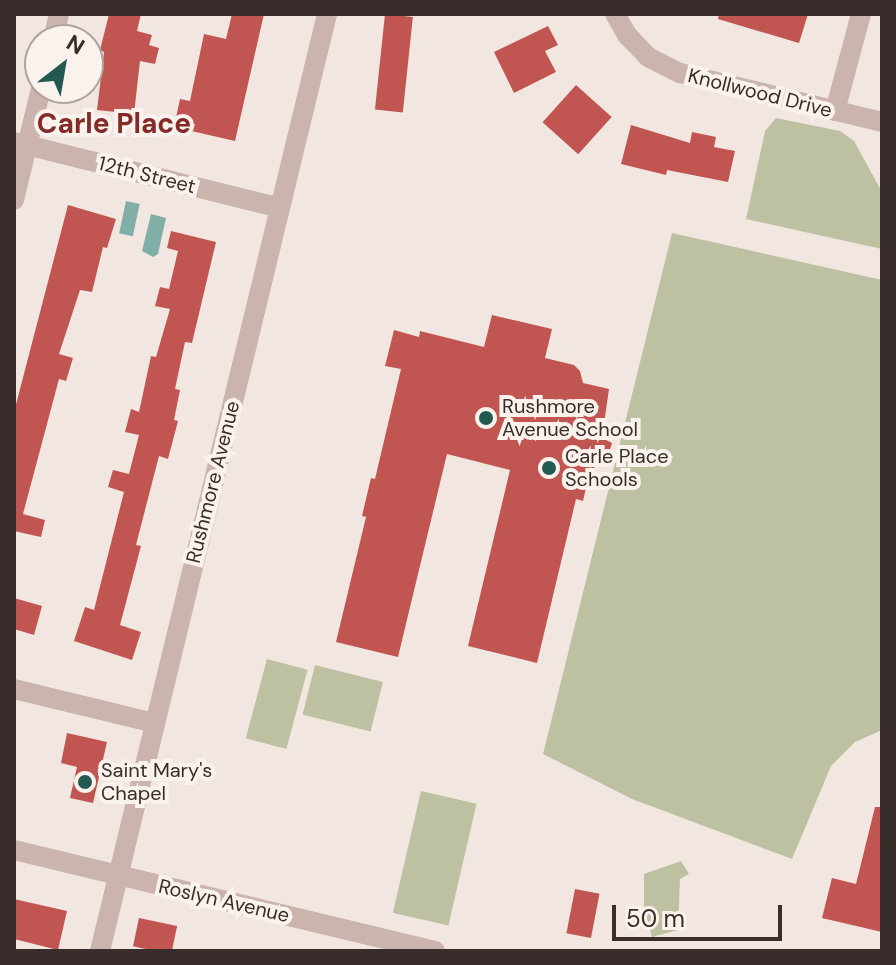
<!DOCTYPE html>
<style>
body{margin:0}
#map{position:relative;width:896px;height:965px;overflow:hidden;background:#f2e6e1;font-family:"DM Sans",sans-serif}
div>[style]{position:absolute}
.green>*{inset:0;background:#bdc1a1;transform-origin:0 0}
.water>*{inset:0;background:#81aea7;transform-origin:0 0}
.building>*{inset:0;background:#c05551;transform-origin:0 0}
.street>*{height:20px;margin:-10px;padding:0 10px;transform-origin:10px;border-radius:10px;background:#cab4ad}
.dots>*{width:22px;height:22px;translate:-50% -50%;box-sizing:border-box;border:4px solid #faf2ed;border-radius:50%}
span{translate:-50% -50%;white-space:nowrap;text-align:center;line-height:1.15;-webkit-text-stroke:8px #faf2ed;paint-order:stroke}
.street-label{font-size:20px;color:#392d2b}
.poi-label{font-size:20px;color:#392d2b}
.left{translate:0 -50%;text-align:left}
.district-label{font-size:28px;color:#842b28;font-weight:700}
.frame{position:absolute;inset:0;border:16px solid #392d2b;pointer-events:none}
.north{position:absolute;left:24px;top:24px;width:80px;height:80px;box-sizing:border-box;background:#faf2ed;border:2px solid #ada39f;border-radius:50%;rotate:31deg;font-size:22px;font-weight:700;line-height:32px;text-align:center;color:#392d2b}
.north::after{content:'';display:block;margin:auto;width:28px;height:36px;background:#225951;clip-path:polygon(50% 0,100% 100%,50% 72%,0 100%)}
.scale{position:absolute;left:612px;top:905px;width:170px;height:36px;box-sizing:border-box;border:4px solid #392d2b;border-top:0;padding-left:10px;font-size:24px;line-height:28px;white-space:nowrap;color:#392d2b;-webkit-text-stroke:6px #faf2ed;paint-order:stroke}
</style>
<div id="map">
<div class="green">
<div style="clip-path:polygon(776px 118px,840px 131px,854px 141px,882px 192px,882px 249px,746px 219px,765px 131px)"></div>
<div style="clip-path:polygon(672px 233px,882px 280px,882px 730px,855px 742px,831px 766px,792px 859px,632px 799px,543px 754px)"></div>
<div style="left:267px;top:659px;width:42px;height:82px;rotate:15deg"></div>
<div style="left:315px;top:665px;width:70px;height:51px;rotate:14deg"></div>
<div style="left:421px;top:791px;width:57px;height:125px;rotate:13deg"></div>
<div style="clip-path:polygon(681px 861px,689px 874px,680px 879px,678px 930px,652px 937px,644px 909px,644px 874px)"></div>
</div>
<div class="water">
<div style="left:126px;top:201px;width:14px;height:33px;rotate:12deg"></div>
<div style="clip-path:polygon(151px 214px,166px 218px,158px 254px,153px 257px,142px 251px)"></div>
</div>
<div class="building">
<div style="clip-path:polygon(109px 14px,141px 14px,137px 31px,152px 35px,149px 45px,159px 48px,155px 64px,140px 61px,134px 114px,97px 110px,104px 52px,100px 50px)"></div>
<div style="clip-path:polygon(232px 14px,264px 14px,235px 141px,174px 127px,180px 99px,190px 101px,204px 34px,226px 39px)"></div>
<div style="left:385px;top:14px;width:28px;height:96px;rotate:6deg"></div>
<div style="clip-path:polygon(719px 14px,808px 14px,799px 43px,718px 19px)"></div>
<div style="clip-path:polygon(548px 26px,558px 45px,545px 51px,556px 72px,514px 93px,494px 52px)"></div>
<div style="left:576px;top:85px;width:48px;height:50px;rotate:42deg"></div>
<div style="clip-path:polygon(631px 125px,690px 143px,692px 132px,716px 137px,714px 147px,735px 151px,728px 182px,667px 170px,666px 175px,621px 164px)"></div>
<div style="clip-path:polygon(68px 205px,116px 219px,107px 248px,103px 247px,92px 292px,80px 290px,59px 354px,73px 358px,66px 381px,59px 379px,23px 514px,45px 520px,41px 537px,14px 531px,14px 412px)"></div>
<div style="clip-path:polygon(171px 231px,216px 242px,192px 343px,185px 342px,175px 389px,180px 390px,174px 420px,178px 421px,168px 459px,159px 456px,136px 545px,141px 546px,120px 625px,141px 632px,132px 660px,74px 641px,85px 607px,94px 610px,124px 492px,108px 487px,113px 470px,129px 474px,139px 435px,125px 432px,131px 409px,139px 412px,151px 356px,156px 357px,170px 309px,155px 306px,160px 287px,169px 289px,178px 251px,167px 248px)"></div>
<div style="clip-path:polygon(492px 315px,552px 329px,545px 358px,574px 365px,580px 371px,583px 383px,609px 389px,602px 438px,612px 443px,609px 453px,596px 462px,592px 475px,589px 475px,583px 501px,576px 499px,537px 663px,468px 646px,510px 470px,447px 454px,398px 657px,336px 642px,366px 517px,362px 516px,371px 478px,375px 479px,401px 369px,385px 366px,394px 330px,419px 337px,420px 331px,484px 347px)"></div>
<div style="clip-path:polygon(14px 598px,42px 606px,34px 635px,14px 629px)"></div>
<div style="clip-path:polygon(67px 733px,107px 742px,93px 803px,70px 798px,77px 767px,61px 763px)"></div>
<div style="clip-path:polygon(875px 807px,882px 807px,882px 932px,822px 918px,832px 878px,856px 884px)"></div>
<div style="left:575px;top:889px;width:25px;height:45px;rotate:11deg"></div>
<div style="clip-path:polygon(14px 899px,67px 911px,58px 950px,14px 939px)"></div>
<div style="left:139px;top:918px;width:39px;height:29px;rotate:12deg"></div>
</div>
<div class="street">
<div style="left:615px;top:14px;width:24px;rotate:60deg"></div>
<div style="left:627px;top:35px;width:30px;rotate:46deg"></div>
<div style="left:648px;top:57px;width:36px;rotate:27deg"></div>
<div style="left:680px;top:73px;width:208px;rotate:13.6deg"></div>
<div style="left:53px;top:40px;width:27px;rotate:-77deg"></div>
<div style="left:835px;top:111px;width:100px;rotate:-75deg"></div>
<div style="left:14px;top:142px;width:274px;rotate:13.9deg"></div>
<div style="left:14px;top:200px;width:115px;rotate:-76.4deg"></div>
<div style="left:14px;top:689px;width:145px;rotate:13.6deg"></div>
<div style="left:14px;top:850px;width:433px;rotate:13.5deg"></div>
<div style="left:100px;top:951px;width:964px;rotate:-76.38deg"></div>
</div>
<div class="dots">
<div style="left:486px;top:418px;background:#225951"></div>
<div style="left:549px;top:468px;background:#225951"></div>
<div style="left:85px;top:782px;background:#225951"></div>
</div>
<div class="street-label">
<span style="left:760px;top:93px;rotate:14deg">Knollwood Drive</span>
<span style="left:147px;top:175px;rotate:14deg">12th Street</span>
<span style="left:213px;top:482px;rotate:-76deg">Rushmore Avenue</span>
<span style="left:224px;top:901px;rotate:13deg">Roslyn Avenue</span>
</div>
<div class="poi-label">
<span class="left" style="left:502px;top:418px">Rushmore<br>Avenue School</span>
<span class="left" style="left:565px;top:468px">Carle Place<br>Schools</span>
<span class="left" style="left:101px;top:782px">Saint Mary's<br>Chapel</span>
</div>
<div class="district-label">
<span style="left:114px;top:124px">Carle Place</span>
</div>
<div class="frame"></div>
<div class="north">N</div>
<div class="scale">50 m</div>
</div>
